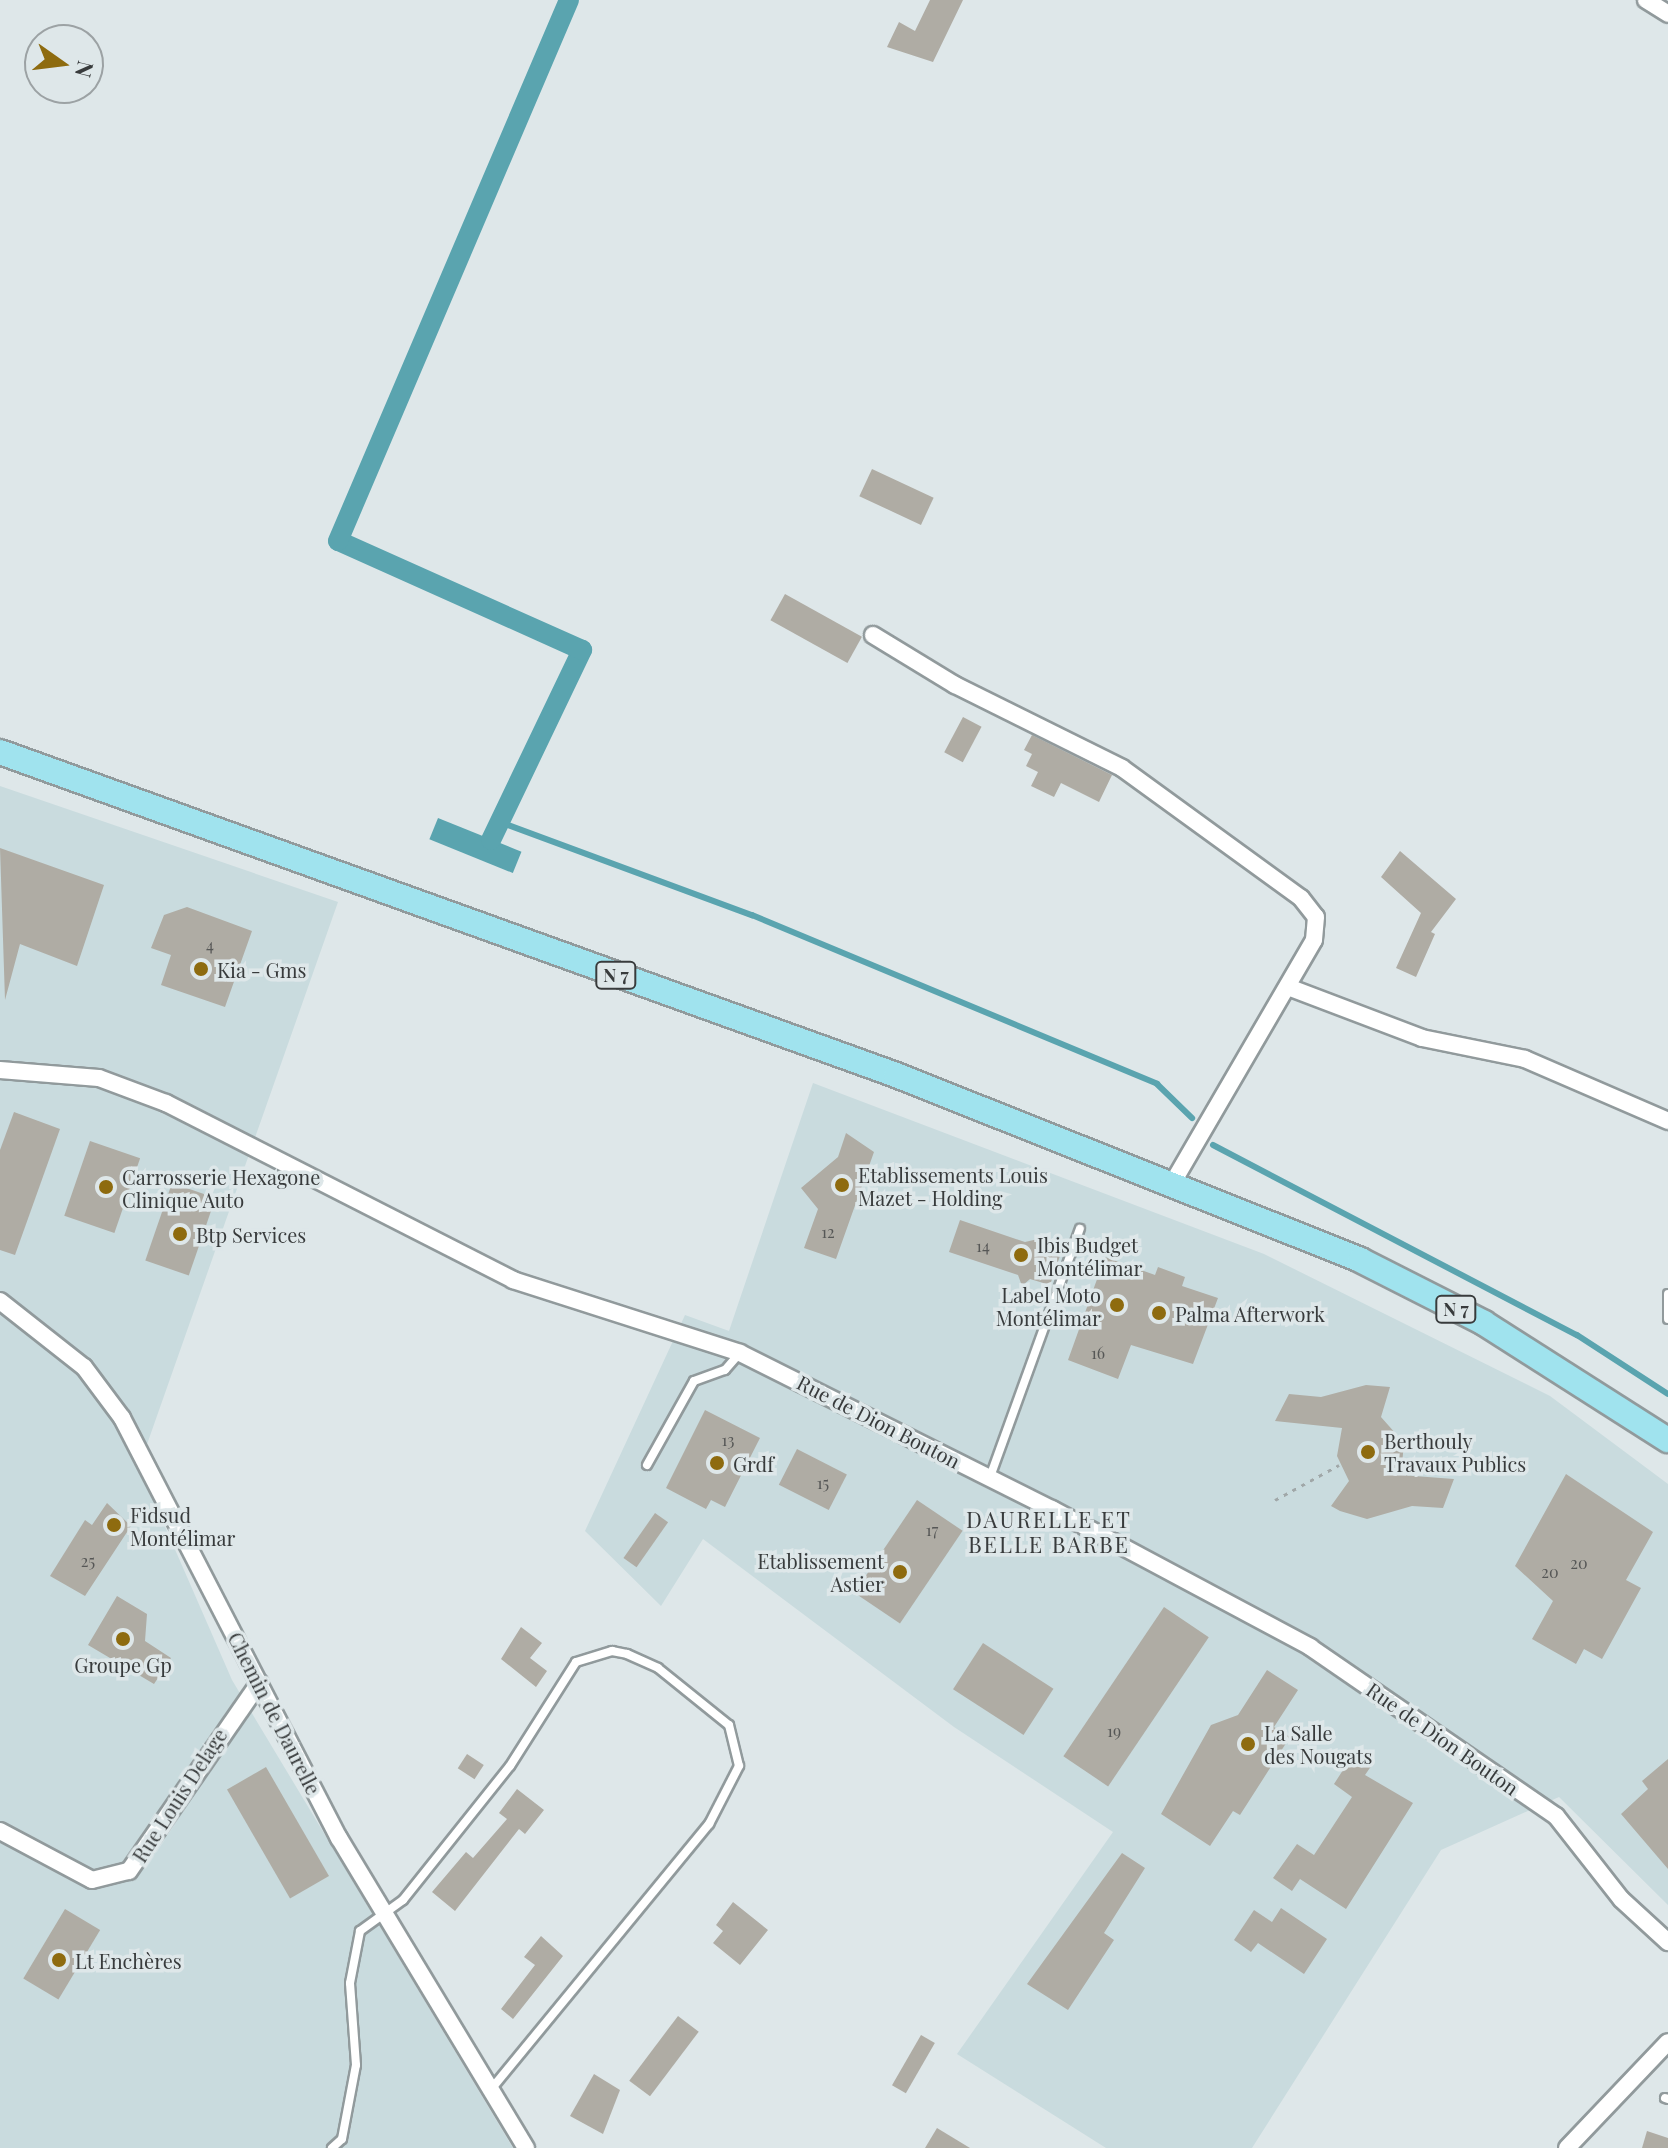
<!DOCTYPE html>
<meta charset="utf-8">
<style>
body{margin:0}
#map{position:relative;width:1668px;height:2148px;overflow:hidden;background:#dee7e9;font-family:"Playfair Display",serif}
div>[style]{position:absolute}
.built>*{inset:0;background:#c9dbde}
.water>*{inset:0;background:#5aa4af;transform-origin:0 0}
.stream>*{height:6px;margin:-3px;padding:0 3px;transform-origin:3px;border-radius:3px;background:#5aa4af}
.canal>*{height:20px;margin:-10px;padding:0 10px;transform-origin:10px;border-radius:10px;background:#5aa4af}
.building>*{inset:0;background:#afaca4;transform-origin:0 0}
.path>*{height:3px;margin-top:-1.5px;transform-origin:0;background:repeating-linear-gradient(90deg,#a0a7a8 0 4px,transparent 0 10px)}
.roads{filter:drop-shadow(2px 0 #919a9c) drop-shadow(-2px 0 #919a9c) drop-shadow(0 2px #919a9c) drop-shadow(0 -2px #919a9c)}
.lane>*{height:8px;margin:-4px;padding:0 4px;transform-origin:4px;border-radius:4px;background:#fff}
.street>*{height:16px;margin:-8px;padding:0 8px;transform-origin:8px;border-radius:8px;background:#fff}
.primary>*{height:24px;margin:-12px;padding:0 12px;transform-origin:12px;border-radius:12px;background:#a0e3ee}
.dots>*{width:22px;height:22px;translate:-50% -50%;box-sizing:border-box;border:4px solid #dee7e9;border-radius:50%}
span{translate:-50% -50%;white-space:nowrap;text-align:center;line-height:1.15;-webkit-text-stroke:7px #dee7e9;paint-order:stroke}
.number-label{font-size:16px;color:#565756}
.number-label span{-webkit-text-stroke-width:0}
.shield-label span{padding:2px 6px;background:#dee7e9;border:2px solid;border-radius:6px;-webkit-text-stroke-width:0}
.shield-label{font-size:18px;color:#383b3c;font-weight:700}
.poi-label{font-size:20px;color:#383b3c}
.left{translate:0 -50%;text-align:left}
.right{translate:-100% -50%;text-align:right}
.street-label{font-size:20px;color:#383b3c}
.neighbourhood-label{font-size:22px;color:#383b3c;letter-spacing:2px}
.north{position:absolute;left:24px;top:24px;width:80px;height:80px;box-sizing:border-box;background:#dee7e9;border:2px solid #9ca2a4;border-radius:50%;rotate:104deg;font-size:22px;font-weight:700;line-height:32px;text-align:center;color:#383b3c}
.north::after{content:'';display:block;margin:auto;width:28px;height:36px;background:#8e6b0f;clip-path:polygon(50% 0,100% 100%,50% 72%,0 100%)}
</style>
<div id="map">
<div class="built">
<div style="clip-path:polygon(0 786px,338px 902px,139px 1467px,232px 1680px,513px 2148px,0 2148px)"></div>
<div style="clip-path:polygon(813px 1083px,1264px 1254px,1550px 1396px,1668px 1484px,1668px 1905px,1559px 1797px,1441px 1850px,1252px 2148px,1106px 2148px,957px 2054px,1113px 1832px,954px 1727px,703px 1539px,661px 1606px,585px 1531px,685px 1315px,729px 1331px)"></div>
</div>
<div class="water">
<div style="left:438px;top:818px;width:90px;height:23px;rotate:22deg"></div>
</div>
<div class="stream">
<div style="left:500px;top:822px;width:269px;rotate:20.3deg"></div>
<div style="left:752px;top:915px;width:439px;rotate:22.6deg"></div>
<div style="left:1157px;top:1084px;width:49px;rotate:44.2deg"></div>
<div style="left:1213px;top:1145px;width:411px;rotate:27.6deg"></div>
<div style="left:1577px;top:1335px;width:108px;rotate:33deg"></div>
</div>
<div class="canal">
<div style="left:491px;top:840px;width:211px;rotate:-64.4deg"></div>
<div style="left:582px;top:650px;width:267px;rotate:-155.9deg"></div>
<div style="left:338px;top:541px;width:588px;rotate:-66.88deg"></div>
</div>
<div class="building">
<div style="clip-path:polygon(930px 0,963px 0,933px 62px,887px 47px,899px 22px,915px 31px)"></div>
<div style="left:872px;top:469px;width:68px;height:30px;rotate:25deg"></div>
<div style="left:785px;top:594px;width:88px;height:30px;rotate:29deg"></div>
<div style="left:963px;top:717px;width:21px;height:40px;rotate:28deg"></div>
<div style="clip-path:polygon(1032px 735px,1112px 775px,1099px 802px,1061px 783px,1054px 797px,1031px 786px,1038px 772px,1026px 766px,1032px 754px,1024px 750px)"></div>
<div style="clip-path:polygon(0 848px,104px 885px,77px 966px,20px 944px,5px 1000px)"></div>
<div style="clip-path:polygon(1400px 851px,1456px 899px,1431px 932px,1435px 934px,1416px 977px,1396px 968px,1421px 913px,1381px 877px)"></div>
<div style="clip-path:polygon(187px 907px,252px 931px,225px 1007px,161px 985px,171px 955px,151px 948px,164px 915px)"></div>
<div style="clip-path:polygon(14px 1112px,60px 1129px,15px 1255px,0 1250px,0 1150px)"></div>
<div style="clip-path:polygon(846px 1133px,874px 1152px,836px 1259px,804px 1248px,818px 1209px,801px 1188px,838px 1157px)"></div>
<div style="left:90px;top:1141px;width:53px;height:79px;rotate:19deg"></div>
<div style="left:172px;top:1183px;width:46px;height:82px;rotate:19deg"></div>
<div style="clip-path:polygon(960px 1220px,1025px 1242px,1038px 1239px,1042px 1247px,1061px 1253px,1050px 1285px,1030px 1279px,1022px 1286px,1018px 1275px,949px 1252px)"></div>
<div style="clip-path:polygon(1105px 1257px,1155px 1275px,1158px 1267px,1185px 1277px,1182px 1286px,1218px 1298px,1193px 1364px,1131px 1345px,1118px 1379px,1068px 1360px)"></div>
<div style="clip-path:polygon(1366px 1385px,1390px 1387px,1381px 1417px,1404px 1443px,1401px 1475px,1454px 1479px,1443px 1508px,1412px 1506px,1367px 1519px,1340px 1511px,1331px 1506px,1349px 1481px,1337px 1456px,1342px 1428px,1275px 1421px,1289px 1394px,1321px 1397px)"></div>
<div style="clip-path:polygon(705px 1410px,760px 1438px,725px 1507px,711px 1500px,706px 1509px,666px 1488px)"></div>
<div style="left:797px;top:1449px;width:56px;height:40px;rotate:27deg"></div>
<div style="clip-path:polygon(1566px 1474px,1653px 1532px,1626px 1580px,1641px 1588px,1602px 1659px,1584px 1649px,1576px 1664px,1532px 1639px,1553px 1601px,1515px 1566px)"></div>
<div style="left:917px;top:1500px;width:55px;height:112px;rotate:34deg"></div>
<div style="clip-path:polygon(107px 1503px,131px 1526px,85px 1596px,50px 1576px,85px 1520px,92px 1525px)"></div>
<div style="left:655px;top:1513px;width:16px;height:55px;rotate:35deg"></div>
<div style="clip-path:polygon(117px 1596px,147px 1614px,145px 1641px,171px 1658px,154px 1684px,88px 1645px)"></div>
<div style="left:1164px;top:1607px;width:54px;height:180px;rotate:34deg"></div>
<div style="clip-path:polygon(521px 1627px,542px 1643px,530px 1658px,547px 1671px,536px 1687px,501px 1659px)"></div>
<div style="left:983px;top:1643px;width:84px;height:55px;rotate:33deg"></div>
<div style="clip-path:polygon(1267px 1670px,1298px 1690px,1274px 1727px,1290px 1737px,1240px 1815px,1233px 1811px,1210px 1846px,1161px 1814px,1211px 1725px,1238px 1715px)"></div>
<div style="clip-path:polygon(1356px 1750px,1374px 1762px,1365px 1775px,1413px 1803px,1346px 1909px,1300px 1879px,1292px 1891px,1273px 1878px,1297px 1844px,1314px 1855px,1352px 1797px,1334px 1784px)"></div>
<div style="left:467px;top:1754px;width:20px;height:17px;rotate:33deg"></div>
<div style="clip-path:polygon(1668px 1759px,1668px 1869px,1621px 1814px,1648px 1789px,1642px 1781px)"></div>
<div style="left:266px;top:1767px;width:126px;height:45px;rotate:60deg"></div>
<div style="clip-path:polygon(517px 1789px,544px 1810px,525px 1834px,519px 1829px,455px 1911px,432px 1892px,466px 1852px,473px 1858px,507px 1819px,499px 1813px)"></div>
<div style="clip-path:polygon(1122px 1853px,1145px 1868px,1104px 1933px,1114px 1940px,1068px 2010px,1027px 1984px)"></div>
<div style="clip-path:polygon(733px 1902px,768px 1930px,740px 1965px,713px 1943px,723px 1931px,716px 1925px)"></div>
<div style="clip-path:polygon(1281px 1908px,1327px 1939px,1304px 1974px,1258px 1943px,1251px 1952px,1234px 1940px,1254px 1910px,1272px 1922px)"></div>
<div style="left:65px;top:1909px;width:41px;height:81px;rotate:31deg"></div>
<div style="clip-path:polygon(541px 1936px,563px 1956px,513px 2019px,501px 2009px,535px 1965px,524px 1957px)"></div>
<div style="left:678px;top:2016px;width:26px;height:81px;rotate:37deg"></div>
<div style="left:921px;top:2035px;width:16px;height:58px;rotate:30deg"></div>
<div style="clip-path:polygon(594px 2074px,620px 2090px,603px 2134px,570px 2116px)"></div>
<div style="clip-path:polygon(937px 2128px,970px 2148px,925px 2148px)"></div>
<div style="clip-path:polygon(1647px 2131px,1668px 2138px,1668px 2148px,1642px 2148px)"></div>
</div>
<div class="path">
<div style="left:1275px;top:1500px;width:73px;rotate:-28.7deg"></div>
</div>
<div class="roads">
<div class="lane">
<div style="left:1668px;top:1294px;width:25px;rotate:90deg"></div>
<div style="left:647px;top:1465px;width:96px;rotate:-60.8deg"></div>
<div style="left:694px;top:1381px;width:33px;rotate:-20deg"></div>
<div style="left:725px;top:1370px;width:23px;rotate:-49deg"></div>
<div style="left:990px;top:1477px;width:264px;rotate:-70.1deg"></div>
<div style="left:1665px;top:2098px;width:3px;rotate:18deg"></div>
<div style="left:332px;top:2148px;width:13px;rotate:-42deg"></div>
<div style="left:342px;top:2139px;width:75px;rotate:-79.3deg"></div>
<div style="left:356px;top:2065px;width:82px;rotate:-94.2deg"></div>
<div style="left:350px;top:1983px;width:53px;rotate:-79.1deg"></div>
<div style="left:360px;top:1931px;width:53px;rotate:-35.8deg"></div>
<div style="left:403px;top:1900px;width:171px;rotate:-51.4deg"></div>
<div style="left:510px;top:1766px;width:123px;rotate:-57.6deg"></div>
<div style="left:576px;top:1662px;width:38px;rotate:-17deg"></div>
<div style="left:612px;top:1651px;width:15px;rotate:11deg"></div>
<div style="left:627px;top:1654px;width:34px;rotate:24deg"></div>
<div style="left:658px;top:1668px;width:91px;rotate:38.8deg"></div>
<div style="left:729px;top:1725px;width:42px;rotate:76.3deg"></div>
<div style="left:739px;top:1766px;width:65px;rotate:117.3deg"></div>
<div style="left:709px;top:1824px;width:343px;rotate:129.4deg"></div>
</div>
<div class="street">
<div style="left:1646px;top:0;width:26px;rotate:32deg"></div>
<div style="left:873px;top:635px;width:96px;rotate:31.4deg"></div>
<div style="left:955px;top:685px;width:186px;rotate:26.4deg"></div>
<div style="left:1122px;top:768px;width:221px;rotate:36deg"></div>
<div style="left:1301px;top:898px;width:24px;rotate:52deg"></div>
<div style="left:1316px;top:917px;width:23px;rotate:95deg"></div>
<div style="left:1314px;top:940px;width:285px;rotate:120.2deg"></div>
<div style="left:1288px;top:987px;width:143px;rotate:20.8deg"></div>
<div style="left:1422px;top:1038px;width:105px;rotate:11.5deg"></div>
<div style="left:1525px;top:1059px;width:156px;rotate:23.4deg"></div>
<div style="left:0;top:1070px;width:99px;rotate:4.6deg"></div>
<div style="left:99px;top:1078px;width:72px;rotate:20.5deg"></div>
<div style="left:166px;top:1103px;width:390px;rotate:27deg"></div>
<div style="left:513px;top:1280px;width:238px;rotate:17.8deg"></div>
<div style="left:740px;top:1353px;width:349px;rotate:26.6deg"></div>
<div style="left:1052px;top:1509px;width:293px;rotate:28.1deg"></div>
<div style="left:1310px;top:1647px;width:298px;rotate:34.5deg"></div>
<div style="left:1556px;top:1816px;width:105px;rotate:51.9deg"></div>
<div style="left:1621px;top:1899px;width:64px;rotate:42.5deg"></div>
<div style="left:0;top:1301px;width:107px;rotate:38.2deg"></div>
<div style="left:84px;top:1367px;width:64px;rotate:53.3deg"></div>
<div style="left:122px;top:1418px;width:473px;rotate:62.7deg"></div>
<div style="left:339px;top:1838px;width:362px;rotate:58.9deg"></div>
<div style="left:0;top:1831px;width:104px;rotate:28deg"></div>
<div style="left:92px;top:1880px;width:38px;rotate:-14deg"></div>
<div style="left:129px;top:1871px;width:229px;rotate:-55.3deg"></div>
<div style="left:1567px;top:2148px;width:146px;rotate:-46.4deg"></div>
</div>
<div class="primary">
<div style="left:0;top:752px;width:952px;rotate:19.82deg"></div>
<div style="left:896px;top:1075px;width:500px;rotate:21.7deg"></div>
<div style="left:1360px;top:1260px;width:139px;rotate:26.9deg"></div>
<div style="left:1484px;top:1323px;width:218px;rotate:32.5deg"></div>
</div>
</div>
<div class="dots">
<div style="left:201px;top:969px;background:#8e6b0f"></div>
<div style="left:842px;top:1185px;background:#8e6b0f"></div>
<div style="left:106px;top:1187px;background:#8e6b0f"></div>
<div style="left:180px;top:1234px;background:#8e6b0f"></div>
<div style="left:1021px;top:1255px;background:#8e6b0f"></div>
<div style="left:1117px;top:1305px;background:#8e6b0f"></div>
<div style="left:1159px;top:1313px;background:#8e6b0f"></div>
<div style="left:1368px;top:1452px;background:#8e6b0f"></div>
<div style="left:717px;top:1463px;background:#8e6b0f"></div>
<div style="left:114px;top:1525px;background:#8e6b0f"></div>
<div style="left:900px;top:1572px;background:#8e6b0f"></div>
<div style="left:123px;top:1639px;background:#8e6b0f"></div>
<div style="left:1248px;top:1744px;background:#8e6b0f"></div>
<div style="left:59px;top:1960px;background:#8e6b0f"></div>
</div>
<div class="number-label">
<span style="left:210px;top:945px">4</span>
<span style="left:828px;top:1232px">12</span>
<span style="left:983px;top:1246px">14</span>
<span style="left:1098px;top:1353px">16</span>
<span style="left:728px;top:1440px">13</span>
<span style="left:823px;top:1483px">15</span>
<span style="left:932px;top:1530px">17</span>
<span style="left:88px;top:1561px">25</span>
<span style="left:1579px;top:1563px">20</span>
<span style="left:1550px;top:1572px">20</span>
<span style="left:1114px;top:1731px">19</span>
</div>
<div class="shield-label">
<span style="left:616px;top:975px">N 7</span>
<span style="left:1456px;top:1309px">N 7</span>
</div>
<div class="poi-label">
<span class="left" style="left:217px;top:969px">Kia - Gms</span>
<span class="left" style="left:858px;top:1186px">Etablissements Louis<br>Mazet - Holding</span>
<span class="left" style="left:122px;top:1188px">Carrosserie Hexagone<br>Clinique Auto</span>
<span class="left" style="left:196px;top:1234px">Btp Services</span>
<span class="left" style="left:1037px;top:1256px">Ibis Budget<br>Montélimar</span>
<span class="right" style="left:1101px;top:1306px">Label Moto<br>Montélimar</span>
<span class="left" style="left:1175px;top:1313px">Palma Afterwork</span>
<span class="left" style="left:1384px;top:1452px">Berthouly<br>Travaux Publics</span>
<span class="left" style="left:733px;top:1463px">Grdf</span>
<span class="left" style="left:130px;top:1526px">Fidsud<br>Montélimar</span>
<span class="right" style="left:884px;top:1572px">Etablissement<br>Astier</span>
<span style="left:123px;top:1664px">Groupe Gp</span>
<span class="left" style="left:1264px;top:1744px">La Salle<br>des Nougats</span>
<span class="left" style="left:75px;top:1960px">Lt Enchères</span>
</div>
<div class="street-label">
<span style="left:879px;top:1421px;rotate:27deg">Rue de Dion Bouton</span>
<span style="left:275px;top:1713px;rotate:63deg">Chemin de Daurelle</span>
<span style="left:1443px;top:1738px;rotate:35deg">Rue de Dion Bouton</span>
<span style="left:179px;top:1795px;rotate:-57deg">Rue Louis Delage</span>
</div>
<div class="neighbourhood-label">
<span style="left:1049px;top:1532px">DAURELLE ET<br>BELLE BARBE</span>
</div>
<div class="north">N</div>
</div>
